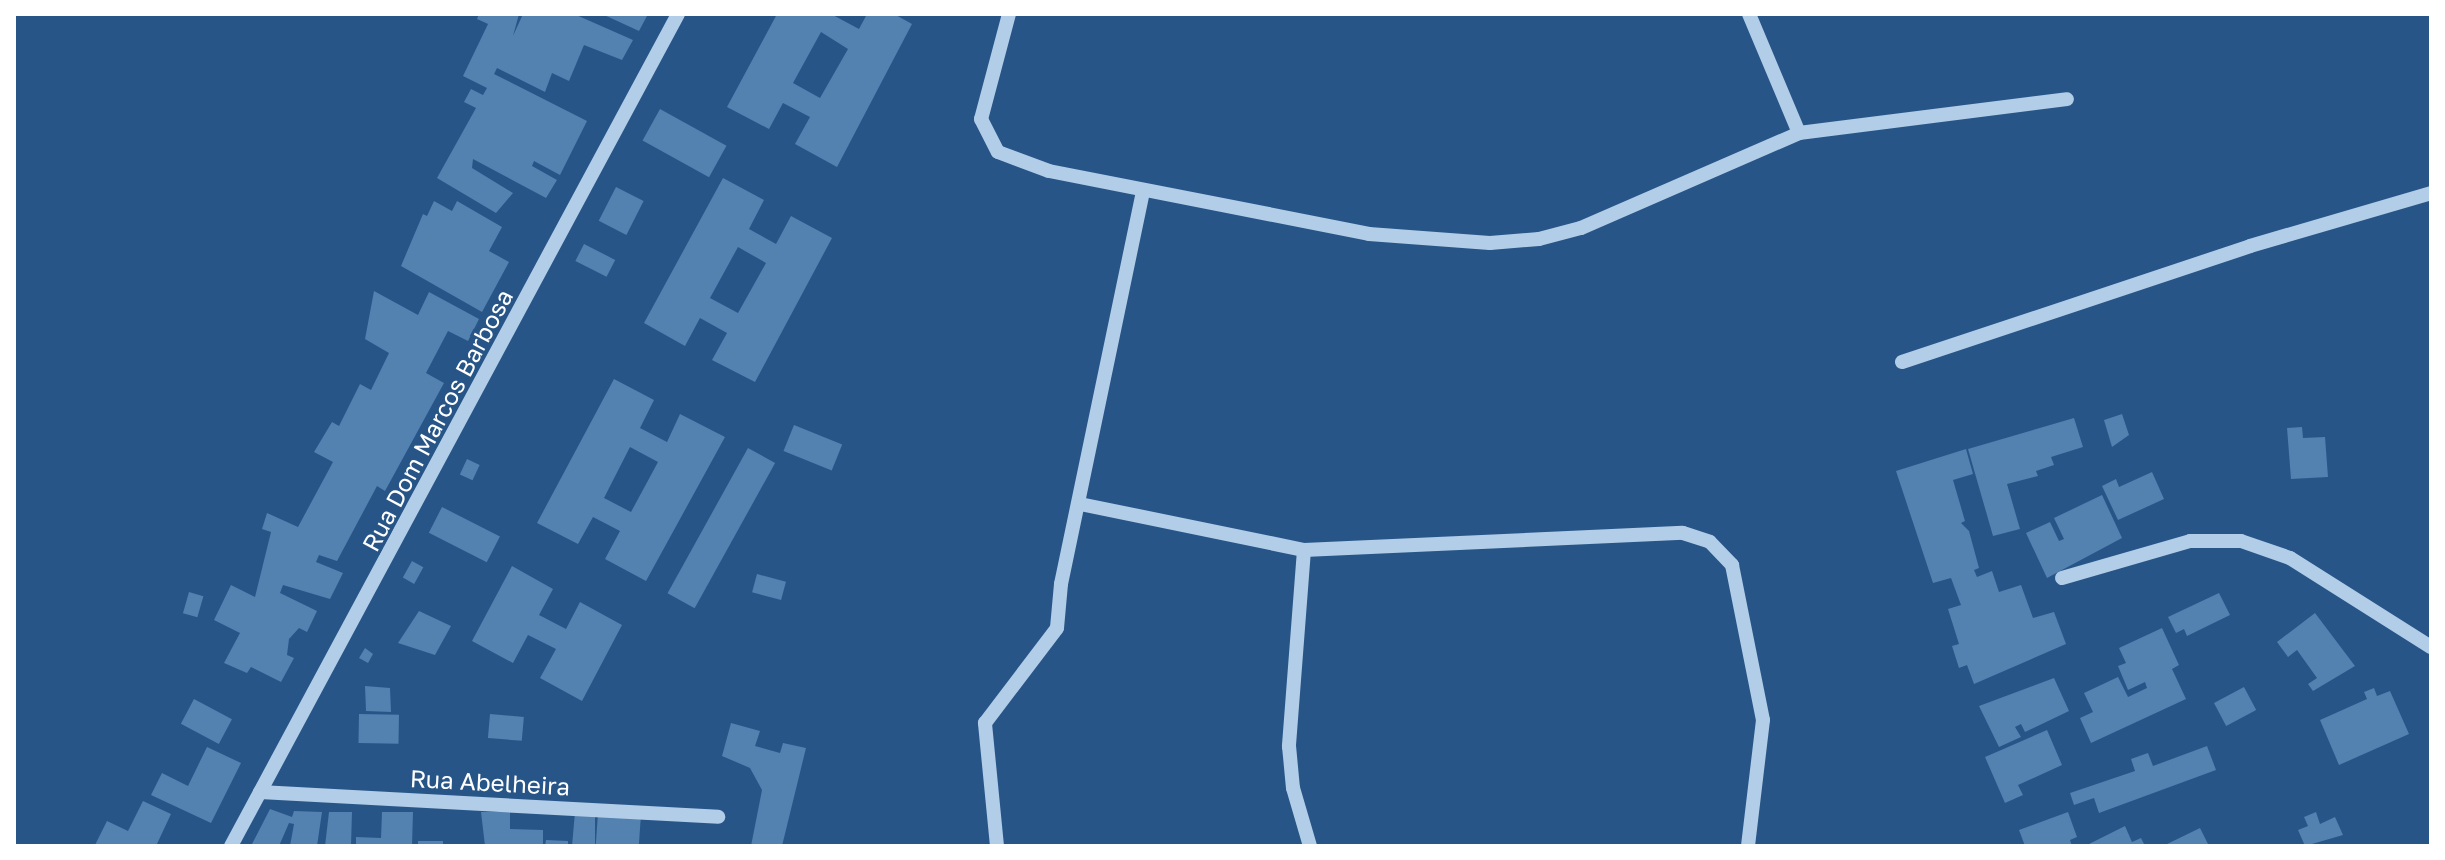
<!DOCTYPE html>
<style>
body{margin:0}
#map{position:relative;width:2445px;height:860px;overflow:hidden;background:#275587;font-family:"Golos Text",sans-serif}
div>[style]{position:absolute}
.building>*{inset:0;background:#5381b0;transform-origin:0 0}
.minor>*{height:14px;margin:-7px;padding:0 7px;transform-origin:7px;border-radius:7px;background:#b2cde8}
span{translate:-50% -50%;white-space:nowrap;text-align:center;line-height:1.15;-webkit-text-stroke:6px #275587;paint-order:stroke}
.street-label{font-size:24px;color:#fff}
.frame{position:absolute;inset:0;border:16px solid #fff;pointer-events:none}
</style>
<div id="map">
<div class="building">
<div style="clip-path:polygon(479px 14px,519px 14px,513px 36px,523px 14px,574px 14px,633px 40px,622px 60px,584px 45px,569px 81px,552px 73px,545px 92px,497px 68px,494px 74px,587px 121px,560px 175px,534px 161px,532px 166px,557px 180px,546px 198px,473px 159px,472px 168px,513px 193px,496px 213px,437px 178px,476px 108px,464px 102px,471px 89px,483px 95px,487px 88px,463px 76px,488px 24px,477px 19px)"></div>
<div style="clip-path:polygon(602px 14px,648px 14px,639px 31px)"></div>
<div style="clip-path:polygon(evenodd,777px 14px,831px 14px,859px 29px,867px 14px,894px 14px,912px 24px,837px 167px,795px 144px,810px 117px,783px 103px,769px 129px,727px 107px,777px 14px,821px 32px,848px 49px,820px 98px,793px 83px,821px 32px)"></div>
<div style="left:660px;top:109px;width:76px;height:36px;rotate:29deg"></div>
<div style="clip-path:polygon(evenodd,723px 178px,764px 200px,749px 229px,776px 244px,791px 216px,832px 238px,755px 382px,712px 360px,727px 333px,700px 318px,685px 346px,644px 323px,723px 178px,738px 247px,766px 263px,738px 313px,710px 298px,738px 247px)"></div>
<div style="left:616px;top:187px;width:31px;height:38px;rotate:27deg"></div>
<div style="clip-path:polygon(434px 201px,452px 211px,457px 201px,502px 227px,489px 251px,509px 262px,482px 312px,401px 266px,423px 214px,427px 216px)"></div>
<div style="left:584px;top:244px;width:35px;height:19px;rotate:27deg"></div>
<div style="clip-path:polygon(374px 291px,418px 315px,429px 292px,479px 319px,468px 341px,448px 331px,426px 373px,444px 383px,385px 491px,377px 486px,337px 561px,319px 555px,316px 562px,343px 573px,330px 599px,283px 585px,280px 593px,317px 611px,307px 632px,299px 628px,289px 639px,287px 655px,294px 658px,281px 682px,251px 667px,247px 673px,224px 663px,240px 633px,214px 620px,231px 585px,255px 597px,271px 532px,262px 529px,267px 513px,298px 527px,333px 462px,314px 452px,332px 422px,339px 426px,360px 384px,371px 390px,389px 353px,365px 339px)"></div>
<div style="clip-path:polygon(evenodd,614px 379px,654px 400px,640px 428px,667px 442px,680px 414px,725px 437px,646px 581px,605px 559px,620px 531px,593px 517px,578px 544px,537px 523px,614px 379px,630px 447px,658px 462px,631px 512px,604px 498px,630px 447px)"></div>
<div style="clip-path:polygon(2122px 414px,2129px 435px,2112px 447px,2104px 420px)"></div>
<div style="clip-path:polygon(2074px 418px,2083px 447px,2051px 457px,2054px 465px,2036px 471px,2038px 476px,2007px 484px,2020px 529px,1993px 536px,1968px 449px)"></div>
<div style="left:794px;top:425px;width:52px;height:28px;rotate:22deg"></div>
<div style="clip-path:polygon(2302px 427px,2303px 438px,2325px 437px,2328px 477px,2291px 479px,2287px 428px)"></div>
<div style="left:748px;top:448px;width:31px;height:166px;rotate:29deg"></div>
<div style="clip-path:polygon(1966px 449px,1973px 474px,1953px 480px,1965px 521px,1961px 523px,1969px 531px,1979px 568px,1974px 570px,1977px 577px,1992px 571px,1999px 592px,2021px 585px,2033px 618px,2054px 612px,2066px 644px,1974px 684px,1967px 665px,1959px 668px,1952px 646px,1959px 644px,1948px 609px,1961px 605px,1951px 578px,1933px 583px,1896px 471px)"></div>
<div style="left:467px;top:459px;width:14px;height:17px;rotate:25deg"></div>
<div style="clip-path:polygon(2152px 472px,2164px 499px,2118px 520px,2102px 486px,2116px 479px,2119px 487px)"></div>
<div style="clip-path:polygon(2102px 495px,2122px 538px,2047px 578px,2026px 533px,2050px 522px,2059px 541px,2064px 539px,2054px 518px)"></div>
<div style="left:442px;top:507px;width:65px;height:29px;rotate:27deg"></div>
<div style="left:412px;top:561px;width:13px;height:19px;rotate:29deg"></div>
<div style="clip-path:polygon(512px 566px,553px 589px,539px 615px,566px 629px,580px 602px,622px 625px,582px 701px,540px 678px,556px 649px,528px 635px,513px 663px,472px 641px)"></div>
<div style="left:757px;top:574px;width:30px;height:19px;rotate:15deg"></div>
<div style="left:189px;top:592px;width:15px;height:22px;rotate:16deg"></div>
<div style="clip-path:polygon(2219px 593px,2230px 615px,2187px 636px,2184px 629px,2176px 633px,2168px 617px)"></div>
<div style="clip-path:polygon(419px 611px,451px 626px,435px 655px,398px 643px)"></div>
<div style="clip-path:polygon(2315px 613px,2355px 666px,2313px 691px,2308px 684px,2317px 678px,2297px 650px,2288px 657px,2277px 642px)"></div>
<div style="clip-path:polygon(2162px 628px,2179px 665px,2172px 669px,2186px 699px,2091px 743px,2080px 718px,2093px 712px,2084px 693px,2118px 677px,2128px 697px,2147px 688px,2145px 682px,2128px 690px,2118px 666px,2126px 663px,2119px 648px)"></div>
<div style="clip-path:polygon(365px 648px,373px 654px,368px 663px,359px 658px)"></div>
<div style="clip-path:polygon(2054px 678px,2069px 711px,2025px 732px,2021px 724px,2015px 727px,2021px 737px,1999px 747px,1979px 706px)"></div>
<div style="clip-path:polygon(365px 686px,390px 688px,391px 712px,366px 711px)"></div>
<div style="left:2244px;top:687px;width:26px;height:34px;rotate:62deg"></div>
<div style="clip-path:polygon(2374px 688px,2377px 696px,2390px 691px,2409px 734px,2339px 765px,2320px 720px,2367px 699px,2364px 692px)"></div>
<div style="left:194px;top:699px;width:43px;height:28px;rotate:28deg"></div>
<div style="left:359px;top:714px;width:40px;height:29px;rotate:1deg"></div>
<div style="left:490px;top:714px;width:34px;height:24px;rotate:5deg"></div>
<div style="clip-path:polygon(731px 723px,760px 731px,755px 746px,780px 753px,783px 743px,806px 748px,782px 846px,751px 846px,762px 790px,750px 768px,722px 756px)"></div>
<div style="clip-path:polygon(2047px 730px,2062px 765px,2018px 785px,2023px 795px,2005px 803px,1985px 757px)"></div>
<div style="clip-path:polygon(2207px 746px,2216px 770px,2099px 813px,2094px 798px,2074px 805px,2070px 793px,2135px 771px,2131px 759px,2148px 753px,2153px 766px)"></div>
<div style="clip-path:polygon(207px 747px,241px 763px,211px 823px,151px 795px,162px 773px,188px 786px)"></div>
<div style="clip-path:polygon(143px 801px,171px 814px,156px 846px,95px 845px,107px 821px,128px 831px)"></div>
<div style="clip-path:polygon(270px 809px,292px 817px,294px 811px,322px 812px,317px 846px,290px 846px,294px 824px,289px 823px,279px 846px,251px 846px)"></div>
<div style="clip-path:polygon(329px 812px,352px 812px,351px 846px,325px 846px)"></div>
<div style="clip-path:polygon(382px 812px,413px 812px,412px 846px,356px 846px,356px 837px,381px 838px)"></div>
<div style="clip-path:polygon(481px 812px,510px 812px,510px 829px,543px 830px,543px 846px,485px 846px)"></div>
<div style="clip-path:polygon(575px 812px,595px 813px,595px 846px,572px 846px)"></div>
<div style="clip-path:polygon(2068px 812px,2077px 837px,2070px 840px,2072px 846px,2025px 846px,2019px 830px)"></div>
<div style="clip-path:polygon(2316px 812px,2320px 824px,2335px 817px,2343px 835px,2305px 846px,2298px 830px,2308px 826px,2304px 817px)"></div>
<div style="left:598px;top:813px;width:43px;height:33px;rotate:4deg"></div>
<div style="clip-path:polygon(2125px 826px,2132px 842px,2141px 838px,2145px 846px,2085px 846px)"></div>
<div style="clip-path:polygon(2200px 828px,2209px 846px,2163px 846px)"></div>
<div style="clip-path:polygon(546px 840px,568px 841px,568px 846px,545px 846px)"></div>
<div style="left:418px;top:841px;width:25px;height:5px"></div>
</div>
<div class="minor">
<div style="left:1009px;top:14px;width:109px;rotate:104.9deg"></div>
<div style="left:981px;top:119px;width:37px;rotate:63deg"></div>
<div style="left:998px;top:152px;width:54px;rotate:20.4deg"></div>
<div style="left:1049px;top:171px;width:326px;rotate:11.1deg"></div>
<div style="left:1369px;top:234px;width:121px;rotate:4.3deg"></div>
<div style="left:1490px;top:243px;width:49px;rotate:-4.7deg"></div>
<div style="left:1539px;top:239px;width:43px;rotate:-14.7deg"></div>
<div style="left:1581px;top:228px;width:238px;rotate:-23.5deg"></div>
<div style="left:1799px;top:133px;width:270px;rotate:-7.2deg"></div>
<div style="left:1749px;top:14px;width:129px;rotate:67.2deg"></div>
<div style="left:1902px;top:362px;width:367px;rotate:-18.4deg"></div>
<div style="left:2250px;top:246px;width:189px;rotate:-16.3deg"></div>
<div style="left:1080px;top:504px;width:229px;rotate:11.6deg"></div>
<div style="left:1304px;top:550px;width:197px;rotate:94.4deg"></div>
<div style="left:1289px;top:746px;width:42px;rotate:84.6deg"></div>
<div style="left:1293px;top:788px;width:60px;rotate:73.7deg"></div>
<div style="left:1304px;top:550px;width:379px;rotate:-2.6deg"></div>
<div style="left:1683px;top:533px;width:28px;rotate:18deg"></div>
<div style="left:1710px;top:542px;width:32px;rotate:46deg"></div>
<div style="left:1732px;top:565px;width:158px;rotate:78.7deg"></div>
<div style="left:1763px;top:720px;width:127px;rotate:96.8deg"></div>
<div style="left:2062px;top:578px;width:133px;rotate:-16.1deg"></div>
<div style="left:2190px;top:541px;width:51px"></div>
<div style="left:2241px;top:541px;width:52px;rotate:19.1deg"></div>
<div style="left:2290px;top:558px;width:167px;rotate:32.3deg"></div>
<div style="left:260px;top:792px;width:459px;rotate:3.1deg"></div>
<div style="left:231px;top:846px;width:944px;rotate:-61.75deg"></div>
<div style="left:997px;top:846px;width:124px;rotate:-95.6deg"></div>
<div style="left:985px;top:723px;width:119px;rotate:-52.8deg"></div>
<div style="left:1057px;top:628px;width:44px;rotate:-84.8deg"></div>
<div style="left:1061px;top:584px;width:401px;rotate:-78.2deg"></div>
</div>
<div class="street-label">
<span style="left:437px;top:420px;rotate:-62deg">Rua Dom Marcos Barbosa</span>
<span style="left:490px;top:782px;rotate:3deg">Rua Abelheira</span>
</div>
<div class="frame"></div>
</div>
